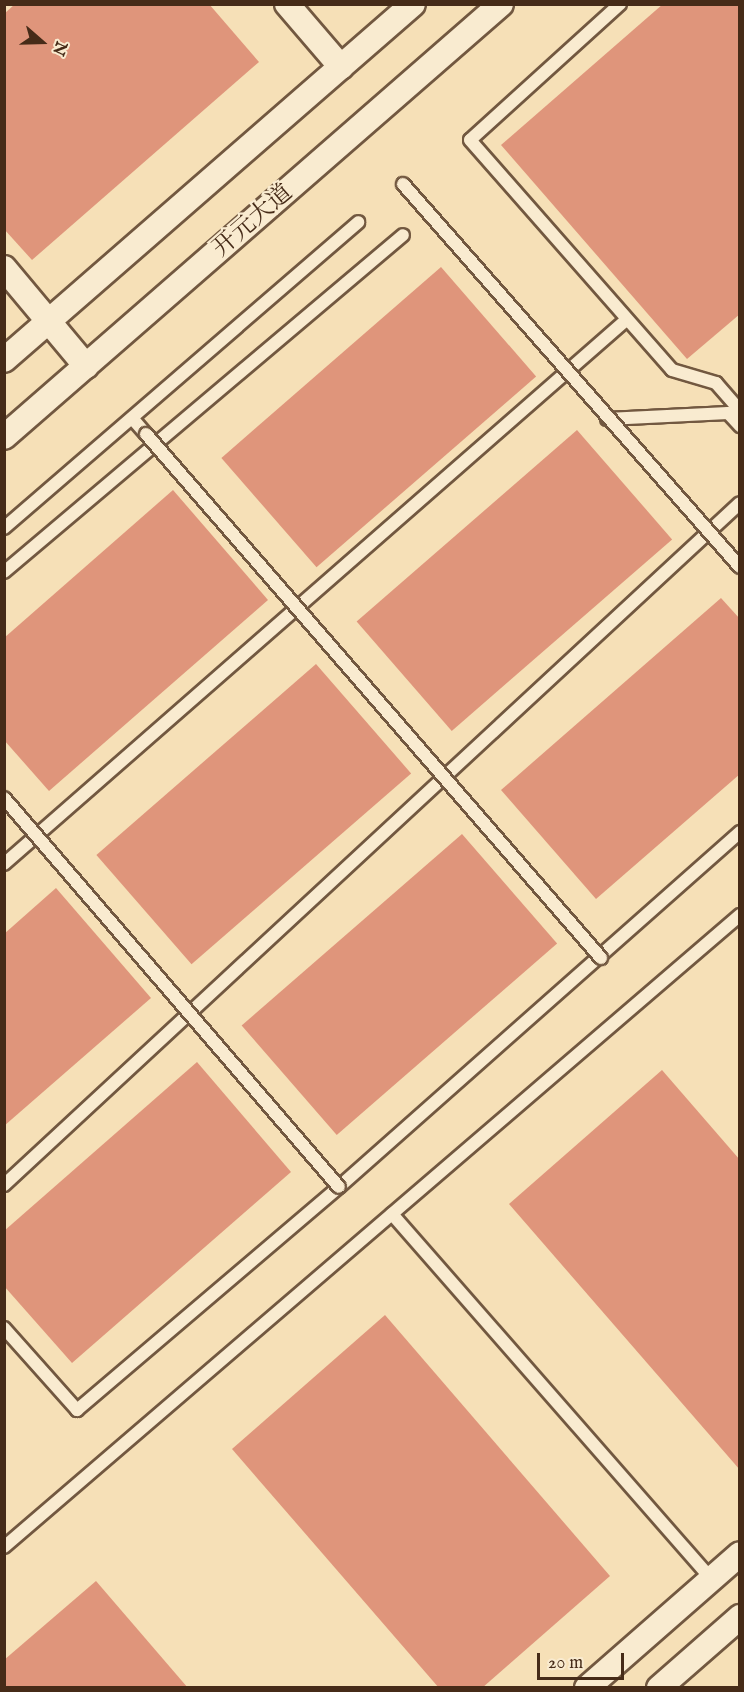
<!DOCTYPE html>
<meta charset="utf-8">
<style>
body{margin:0}
#map{position:relative;width:744px;height:1692px;overflow:hidden;background:#f6e0b7;font-family:"IM FELL English","Noto Serif SC",serif}
div>[style]{position:absolute}
.building>*{inset:0;background:#df957b;transform-origin:0 0}
.roads{filter:drop-shadow(2px 0 #725840) drop-shadow(-2px 0 #725840) drop-shadow(0 2px #725840) drop-shadow(0 -2px #725840)}
.lane>*{height:12px;margin:-6px;padding:0 6px;transform-origin:6px;border-radius:6px;background:#f9ebd0}
.street>*{height:24px;margin:-12px;padding:0 12px;transform-origin:12px;border-radius:12px;background:#f9ebd0}
.bridges{filter:drop-shadow(2px 0 #725840) drop-shadow(-2px 0 #725840) drop-shadow(0 2px #725840) drop-shadow(0 -2px #725840)}
.lane-bridge>*{height:12px;margin:-6px;padding:0 6px;transform-origin:6px;border-radius:6px;background:#f9ebd0}
span{translate:-50% -50%;white-space:nowrap;text-align:center;line-height:1.15;-webkit-text-stroke:4.5px #f9ebd0;paint-order:stroke}
.street-label{font-size:24px;color:#462b18}
.frame{position:absolute;inset:0;border:6px solid #462b18;pointer-events:none}
.north{position:absolute;left:12px;top:12px;width:60px;height:60px;-webkit-text-stroke:4px #f9ebd0;paint-order:stroke;rotate:110deg;font-size:16px;font-weight:700;line-height:24px;text-align:center;color:#462b18}
.north::after{content:'';display:block;margin:auto;width:21px;height:27px;background:#462b18;clip-path:polygon(50% 0,100% 100%,50% 72%,0 100%)}
.scale{position:absolute;left:537px;top:1653px;width:87px;height:27px;box-sizing:border-box;border:3px solid #462b18;border-top:0;padding-left:8px;font-size:18px;line-height:21px;white-space:nowrap;color:#462b18;-webkit-text-stroke:4px #f9ebd0;paint-order:stroke}
</style>
<div id="map">
<div class="building">
<div style="clip-path:polygon(15px 4px,209px 4px,259px 62px,32px 260px,4px 229px,4px 14px)"></div>
<div style="clip-path:polygon(663px 4px,740px 4px,740px 314px,687px 359px,501px 145px)"></div>
<div style="left:441px;top:267px;width:145px;height:291px;rotate:49deg"></div>
<div style="left:577px;top:430px;width:145px;height:292px;rotate:49deg"></div>
<div style="clip-path:polygon(173px 490px,268px 600px,49px 791px,4px 740px,4px 638px)"></div>
<div style="clip-path:polygon(721px 598px,740px 619px,740px 774px,596px 899px,501px 790px)"></div>
<div style="left:316px;top:664px;width:145px;height:291px;rotate:49deg"></div>
<div style="left:462px;top:834px;width:145px;height:292px;rotate:49deg"></div>
<div style="clip-path:polygon(56px 888px,151px 998px,4px 1126px,4px 934px)"></div>
<div style="clip-path:polygon(197px 1062px,291px 1172px,72px 1363px,4px 1286px,4px 1231px)"></div>
<div style="clip-path:polygon(662px 1070px,740px 1160px,740px 1470px,509px 1204px)"></div>
<div style="clip-path:polygon(385px 1315px,610px 1576px,482px 1688px,439px 1688px,232px 1449px)"></div>
<div style="clip-path:polygon(96px 1581px,188px 1688px,4px 1688px,4px 1660px)"></div>
</div>
<div class="roads">
<div class="lane">
<div style="left:620px;top:4px;width:202px;rotate:137.8deg"></div>
<div style="left:470px;top:140px;width:306px;rotate:48.7deg"></div>
<div style="left:672px;top:370px;width:46px;rotate:16.5deg"></div>
<div style="left:716px;top:383px;width:37px;rotate:49deg"></div>
<div style="left:132px;top:418px;width:21px;rotate:49deg"></div>
<div style="left:607px;top:419px;width:121px;rotate:-2.8deg"></div>
<div style="left:728px;top:413px;width:18px;rotate:47deg"></div>
<div style="left:4px;top:528px;width:468px;rotate:-40.8deg"></div>
<div style="left:4px;top:572px;width:522px;rotate:-40.18deg"></div>
<div style="left:4px;top:864px;width:826px;rotate:-41.17deg"></div>
<div style="left:4px;top:1185px;width:1003px;rotate:-42.82deg"></div>
<div style="left:392px;top:1214px;width:485px;rotate:48.8deg"></div>
<div style="left:4px;top:1328px;width:110px;rotate:48.3deg"></div>
<div style="left:77px;top:1410px;width:344px;rotate:-40.4deg"></div>
<div style="left:339px;top:1187px;width:536px;rotate:-41.52deg"></div>
<div style="left:4px;top:1547px;width:970px;rotate:-40.65deg"></div>
</div>
<div class="street">
<div style="left:287px;top:4px;width:83px;rotate:49.4deg"></div>
<div style="left:4px;top:268px;width:128px;rotate:50.1deg"></div>
<div style="left:4px;top:360px;width:542px;rotate:-41.04deg"></div>
<div style="left:4px;top:437px;width:659px;rotate:-41.06deg"></div>
<div style="left:587px;top:1688px;width:203px;rotate:-41.2deg"></div>
<div style="left:659px;top:1688px;width:108px;rotate:-41.2deg"></div>
</div>
</div>
<div class="bridges">
<div class="lane-bridge">
<div style="left:403px;top:184px;width:510px;rotate:48.66deg"></div>
<div style="left:146px;top:434px;width:694px;rotate:49.03deg"></div>
<div style="left:4px;top:798px;width:513px;rotate:49.27deg"></div>
</div>
</div>
<div class="street-label">
<span style="left:253px;top:221px;rotate:-41deg">开元大道</span>
</div>
<div class="frame"></div>
<div class="north">N</div>
<div class="scale">20 m</div>
</div>
